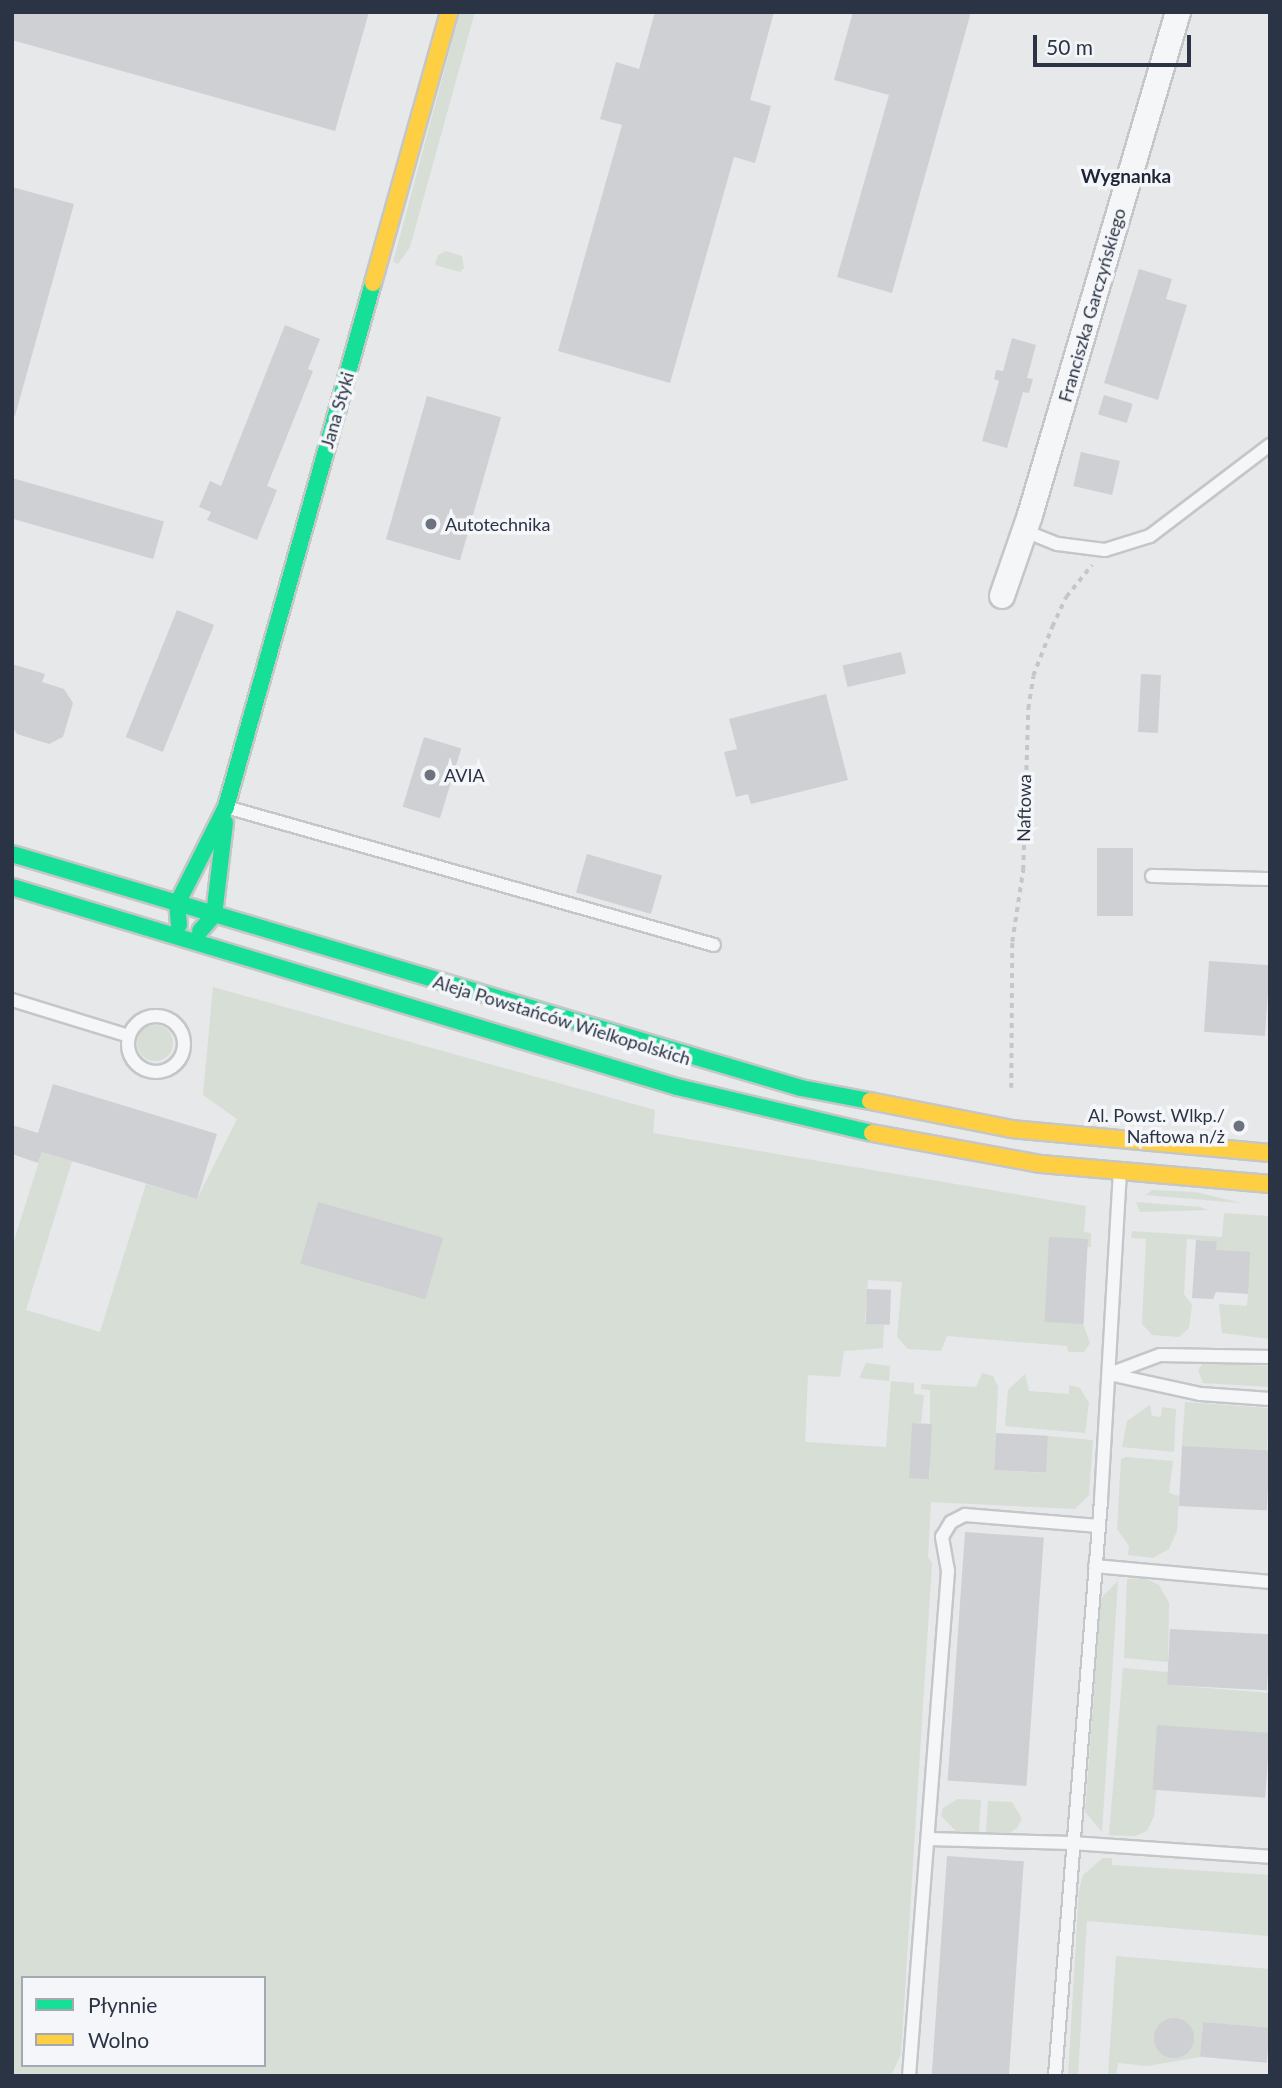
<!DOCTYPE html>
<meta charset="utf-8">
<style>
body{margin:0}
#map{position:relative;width:1282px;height:2088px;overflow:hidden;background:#e6e8ea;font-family:Lato,sans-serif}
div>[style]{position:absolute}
.green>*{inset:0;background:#d6ded6;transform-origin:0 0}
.round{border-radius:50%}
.building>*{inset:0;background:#ced0d3;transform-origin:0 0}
.path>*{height:3.5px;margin-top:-1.75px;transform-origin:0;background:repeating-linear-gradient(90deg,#c5c6ca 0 5px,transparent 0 10px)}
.roads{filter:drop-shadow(2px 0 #c4c6c8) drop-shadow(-2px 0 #c4c6c8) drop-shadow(0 2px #c4c6c8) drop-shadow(0 -2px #c4c6c8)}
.lane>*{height:12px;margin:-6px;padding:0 6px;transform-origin:6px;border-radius:6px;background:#f5f6f7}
.lane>.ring{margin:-6px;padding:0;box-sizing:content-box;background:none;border:12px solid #f5f6f7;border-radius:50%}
.street>*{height:24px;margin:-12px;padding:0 12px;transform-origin:12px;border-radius:12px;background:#f5f6f7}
.fast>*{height:16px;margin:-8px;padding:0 8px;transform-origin:8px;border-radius:8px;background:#16e098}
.slow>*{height:16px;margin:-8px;padding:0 8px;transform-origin:8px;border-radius:8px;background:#ffcf43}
.dots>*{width:19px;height:19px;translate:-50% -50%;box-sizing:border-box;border:4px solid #f4f6f9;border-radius:50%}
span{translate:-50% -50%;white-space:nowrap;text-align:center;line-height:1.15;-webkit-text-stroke:7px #f4f6f9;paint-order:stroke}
.street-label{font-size:18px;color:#2b3445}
.poi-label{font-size:18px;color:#2b3445}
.left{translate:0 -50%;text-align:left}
.right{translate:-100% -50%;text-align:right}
.neighbourhood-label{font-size:19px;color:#1d2536;font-weight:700}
.frame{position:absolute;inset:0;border:14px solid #2b3445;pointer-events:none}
.legend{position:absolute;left:21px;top:1976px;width:245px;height:91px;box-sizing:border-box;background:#f4f6f9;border:2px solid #a4a8b1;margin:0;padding:9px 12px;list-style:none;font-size:21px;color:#2b3445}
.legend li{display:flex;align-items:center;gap:14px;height:35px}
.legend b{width:35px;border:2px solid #a4a8b1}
.scale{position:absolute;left:1033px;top:35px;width:158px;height:32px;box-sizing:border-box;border:4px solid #2b3445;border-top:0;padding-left:9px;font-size:21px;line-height:24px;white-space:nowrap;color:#2b3445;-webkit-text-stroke:5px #f4f6f9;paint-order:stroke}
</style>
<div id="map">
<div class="green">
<div style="clip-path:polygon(460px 12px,475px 12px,410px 247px,398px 264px,393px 262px)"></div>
<div style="clip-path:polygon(446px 251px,462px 256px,464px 268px,460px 272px,435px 265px,438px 255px)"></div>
<div style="clip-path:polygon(evenodd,213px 987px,655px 1110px,653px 1133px,1086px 1206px,1084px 1232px,1091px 1233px,1091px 1247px,1054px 1244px,1090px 1343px,1084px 1352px,1068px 1352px,1067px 1346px,947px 1336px,941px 1351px,908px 1349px,897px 1337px,902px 1282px,868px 1280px,865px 1323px,884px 1325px,883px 1348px,844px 1351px,840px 1377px,808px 1375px,805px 1442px,886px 1447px,891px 1381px,914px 1383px,914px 1394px,924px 1395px,921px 1423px,912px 1423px,910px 1478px,930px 1478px,930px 1390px,921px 1389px,921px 1384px,976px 1387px,982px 1373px,993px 1376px,998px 1387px,994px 1470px,1045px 1473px,1048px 1436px,1093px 1440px,1089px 1495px,1075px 1509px,931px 1502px,928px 1557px,932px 1563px,901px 2054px,891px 2076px,12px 2076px,12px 1247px,42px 1152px,72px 1161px,26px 1310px,100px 1332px,146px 1184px,197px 1199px,237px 1119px,203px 1095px,213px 987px,23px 1978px,264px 1978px,264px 2065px,23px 2065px,23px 1978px)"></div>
<div class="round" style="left:137px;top:1025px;width:36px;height:36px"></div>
<div style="clip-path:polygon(1153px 1190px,1196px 1192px,1241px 1203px,1145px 1195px)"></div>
<div style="clip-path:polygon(1136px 1202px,1200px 1207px,1209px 1210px,1140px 1212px)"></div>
<div style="clip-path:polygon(1224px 1213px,1270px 1216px,1270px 1339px,1222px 1333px,1219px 1304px,1247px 1306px,1248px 1294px,1216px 1250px,1217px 1241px,1187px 1239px,1184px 1294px,1192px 1305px,1189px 1328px,1179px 1337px,1152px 1335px,1142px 1324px,1146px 1239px,1131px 1238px,1132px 1231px,1222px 1237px)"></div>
<div style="clip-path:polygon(866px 1363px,890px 1366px,889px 1381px,859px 1378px)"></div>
<div style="clip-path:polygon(1203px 1363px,1270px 1366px,1270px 1387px,1203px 1383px,1198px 1370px)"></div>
<div style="clip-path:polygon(1025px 1374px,1029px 1391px,1069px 1394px,1069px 1385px,1080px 1388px,1089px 1403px,1085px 1433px,1005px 1426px,1008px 1390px)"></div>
<div style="left:1185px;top:1402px;width:85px;height:44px;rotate:4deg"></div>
<div style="clip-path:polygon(1150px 1405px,1152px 1416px,1161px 1417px,1162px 1407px,1176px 1409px,1174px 1452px,1122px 1447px,1127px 1421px)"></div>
<div style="clip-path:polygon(1126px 1457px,1173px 1461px,1169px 1493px,1179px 1496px,1177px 1531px,1169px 1549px,1153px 1558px,1128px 1555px,1129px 1546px,1117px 1529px,1121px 1459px)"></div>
<div style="clip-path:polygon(1144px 1578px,1159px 1585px,1169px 1603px,1168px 1662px,1124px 1658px,1127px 1579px)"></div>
<div style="clip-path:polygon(1118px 1581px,1102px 1832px,1085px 1812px,1101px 1598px)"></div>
<div style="clip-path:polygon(1123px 1668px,1168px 1672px,1167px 1685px,1270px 1693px,1270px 1738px,1163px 1730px,1154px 1816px,1147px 1831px,1135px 1836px,1109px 1835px)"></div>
<div style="clip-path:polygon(958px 1799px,981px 1800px,979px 1833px,956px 1831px,941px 1816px,943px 1808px)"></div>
<div style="clip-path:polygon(988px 1801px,1012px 1802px,1022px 1819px,1017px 1828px,1007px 1835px,986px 1834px)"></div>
<div style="clip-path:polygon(1103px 1858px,1112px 1858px,1112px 1865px,1270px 1875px,1270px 1936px,1087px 1921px,1078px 2076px,1068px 2076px,1079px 1890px,1083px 1875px)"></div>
<div style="clip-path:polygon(1116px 1956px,1270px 1969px,1270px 2028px,1203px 2022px,1200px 2057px,1147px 2066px,1118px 2063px,1116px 2076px,1108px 2076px)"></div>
</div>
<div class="building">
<div style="clip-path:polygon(12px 12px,369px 12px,335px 131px,12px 40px)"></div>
<div style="clip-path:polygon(655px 12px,774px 12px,750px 100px,771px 106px,755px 163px,734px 157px,670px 383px,558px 351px,622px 125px,600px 119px,616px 62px,639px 69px)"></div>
<div style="clip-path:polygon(853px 12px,971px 12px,892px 293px,837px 277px,889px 95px,834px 80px)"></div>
<div style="clip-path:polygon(12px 187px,74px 204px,15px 416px,12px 415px)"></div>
<div style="clip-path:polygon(1139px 269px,1172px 279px,1166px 299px,1187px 305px,1158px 400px,1104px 383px)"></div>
<div style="clip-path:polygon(285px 325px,320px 339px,308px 369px,313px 371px,267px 486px,277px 490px,257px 540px,207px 520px,211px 512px,199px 507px,210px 481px,221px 486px)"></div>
<div style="clip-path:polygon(1012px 338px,1036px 345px,1027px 378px,1033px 379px,1029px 393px,1023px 392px,1007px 448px,982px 441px,999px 381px,994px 379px,996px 370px,1003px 371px)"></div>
<div style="left:1104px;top:395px;width:30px;height:20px;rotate:17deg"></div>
<div style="left:427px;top:396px;width:77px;height:149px;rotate:16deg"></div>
<div style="left:1081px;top:452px;width:40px;height:35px;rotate:13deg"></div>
<div style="left:12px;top:478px;width:158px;height:39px;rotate:16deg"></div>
<div style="left:177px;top:610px;width:40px;height:137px;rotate:22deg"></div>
<div style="left:901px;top:652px;width:22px;height:60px;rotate:77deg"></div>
<div style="clip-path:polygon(12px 664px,45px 674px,42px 682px,64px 689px,73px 703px,63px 737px,49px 744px,17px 734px,12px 727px)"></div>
<div style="left:1141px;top:674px;width:20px;height:58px;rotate:3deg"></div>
<div style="clip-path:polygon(826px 694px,848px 780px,751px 804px,748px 794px,736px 797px,724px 752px,737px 749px,729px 719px)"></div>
<div style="left:424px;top:737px;width:39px;height:73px;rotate:17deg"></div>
<div style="left:1097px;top:848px;width:36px;height:68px"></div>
<div style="left:587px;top:854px;width:78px;height:40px;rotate:16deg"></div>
<div style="left:1209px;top:961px;width:61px;height:71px;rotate:4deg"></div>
<div style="clip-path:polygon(53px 1084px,217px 1134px,197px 1199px,42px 1152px,38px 1163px,12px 1154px,12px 1125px,38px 1133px)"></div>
<div style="left:318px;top:1202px;width:130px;height:64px;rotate:16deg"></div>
<div style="left:1049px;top:1237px;width:39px;height:85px;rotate:3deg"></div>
<div style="clip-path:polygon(1196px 1240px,1217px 1241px,1216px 1250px,1250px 1252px,1248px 1294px,1216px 1292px,1213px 1299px,1192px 1298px)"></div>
<div style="left:867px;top:1289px;width:24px;height:35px;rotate:2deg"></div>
<div style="left:912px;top:1423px;width:20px;height:55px;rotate:3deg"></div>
<div style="left:996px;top:1433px;width:52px;height:37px;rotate:3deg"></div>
<div style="left:1182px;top:1446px;width:88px;height:60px;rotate:3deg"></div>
<div style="left:965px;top:1532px;width:79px;height:249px;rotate:4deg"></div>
<div style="left:1170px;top:1629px;width:100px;height:56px;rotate:3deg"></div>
<div style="left:1157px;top:1725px;width:113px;height:65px;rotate:4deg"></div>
<div style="left:947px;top:1856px;width:77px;height:221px;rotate:4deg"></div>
<div class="round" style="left:1154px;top:2018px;width:40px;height:40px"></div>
<div style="left:1203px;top:2022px;width:67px;height:35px;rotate:5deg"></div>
</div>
<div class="path">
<div style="left:1011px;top:1088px;width:146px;rotate:-89.6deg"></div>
<div style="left:1012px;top:942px;width:73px;rotate:-81.3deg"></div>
<div style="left:1023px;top:870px;width:161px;rotate:-88.2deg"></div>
<div style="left:1028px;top:709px;width:33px;rotate:-81deg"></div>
<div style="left:1033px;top:676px;width:53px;rotate:-68.8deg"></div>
<div style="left:1052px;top:627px;width:33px;rotate:-65deg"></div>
<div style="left:1066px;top:597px;width:41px;rotate:-50.9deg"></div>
</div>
<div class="roads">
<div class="lane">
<div style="left:1025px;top:531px;width:35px;rotate:22deg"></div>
<div style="left:1058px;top:544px;width:47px;rotate:7.3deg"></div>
<div style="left:1105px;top:550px;width:47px;rotate:-17.3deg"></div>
<div style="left:1150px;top:536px;width:151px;rotate:-37.2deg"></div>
<div style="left:226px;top:807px;width:507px;rotate:15.79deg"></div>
<div style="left:1152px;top:876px;width:118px;rotate:1.5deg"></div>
<div style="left:12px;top:1000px;width:122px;rotate:17.1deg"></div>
<div class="ring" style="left:128px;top:1016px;width:44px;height:44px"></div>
<div style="left:1109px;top:1374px;width:54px;rotate:-20.4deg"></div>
<div style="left:1160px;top:1355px;width:110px;rotate:1deg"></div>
<div style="left:1109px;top:1374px;width:94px;rotate:12.3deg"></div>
<div style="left:1201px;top:1394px;width:69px;rotate:4.1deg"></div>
<div style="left:1095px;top:1566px;width:176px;rotate:5.2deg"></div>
<div style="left:929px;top:1839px;width:143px;rotate:1.6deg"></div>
<div style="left:1072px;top:1843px;width:198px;rotate:4deg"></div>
<div style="left:909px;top:2076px;width:507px;rotate:-85.58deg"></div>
<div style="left:948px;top:1571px;width:35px;rotate:-100deg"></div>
<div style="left:942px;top:1537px;width:17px;rotate:-59deg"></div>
<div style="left:951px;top:1522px;width:16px;rotate:-27deg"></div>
<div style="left:965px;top:1515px;width:134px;rotate:4.7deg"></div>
<div style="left:1055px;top:2076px;width:578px;rotate:-85.43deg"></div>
<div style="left:1101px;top:1500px;width:327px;rotate:-86.7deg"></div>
</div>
<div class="street">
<div style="left:1002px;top:596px;width:86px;rotate:-70.9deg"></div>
<div style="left:1030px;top:515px;width:524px;rotate:-73.6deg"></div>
</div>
<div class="fast">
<div style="left:12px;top:854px;width:823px;rotate:16.52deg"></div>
<div style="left:801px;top:1088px;width:70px;rotate:10.7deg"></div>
<div style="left:12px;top:887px;width:694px;rotate:16.74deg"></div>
<div style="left:677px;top:1087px;width:200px;rotate:13.3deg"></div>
<div style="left:179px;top:925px;width:21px;rotate:-95deg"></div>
<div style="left:177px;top:904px;width:109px;rotate:-63.2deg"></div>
<div style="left:226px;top:807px;width:544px;rotate:-74.33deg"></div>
<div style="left:200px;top:931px;width:21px;rotate:-49deg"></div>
<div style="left:214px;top:915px;width:93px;rotate:-83.2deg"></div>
</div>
<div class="slow">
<div style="left:373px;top:283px;width:281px;rotate:-74.3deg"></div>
<div style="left:870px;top:1101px;width:144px;rotate:11.2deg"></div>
<div style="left:1011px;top:1129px;width:260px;rotate:5.3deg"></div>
<div style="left:872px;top:1133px;width:172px;rotate:10.4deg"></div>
<div style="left:1041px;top:1164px;width:230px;rotate:5deg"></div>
</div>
</div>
<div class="dots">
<div style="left:431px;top:524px;background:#6c737f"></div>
<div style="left:430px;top:775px;background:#6c737f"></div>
<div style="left:1239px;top:1126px;background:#6c737f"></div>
</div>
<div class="street-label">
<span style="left:1092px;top:305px;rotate:-74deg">Franciszka Garczyńskiego</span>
<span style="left:337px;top:410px;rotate:-74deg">Jana Styki</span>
<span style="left:1024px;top:808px;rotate:-89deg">Naftowa</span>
<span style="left:562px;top:1020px;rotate:17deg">Aleja Powstańców Wielkopolskich</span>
</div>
<div class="poi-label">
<span class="left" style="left:445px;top:524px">Autotechnika</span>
<span class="left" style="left:444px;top:775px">AVIA</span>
<span class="right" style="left:1225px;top:1126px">Al. Powst. Wlkp./<br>Naftowa n/ż</span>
</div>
<div class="neighbourhood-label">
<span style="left:1126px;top:176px">Wygnanka</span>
</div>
<div class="frame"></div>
<ul class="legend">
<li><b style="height:9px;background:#16e098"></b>Płynnie</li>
<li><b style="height:9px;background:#ffcf43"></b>Wolno</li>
</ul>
<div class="scale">50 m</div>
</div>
